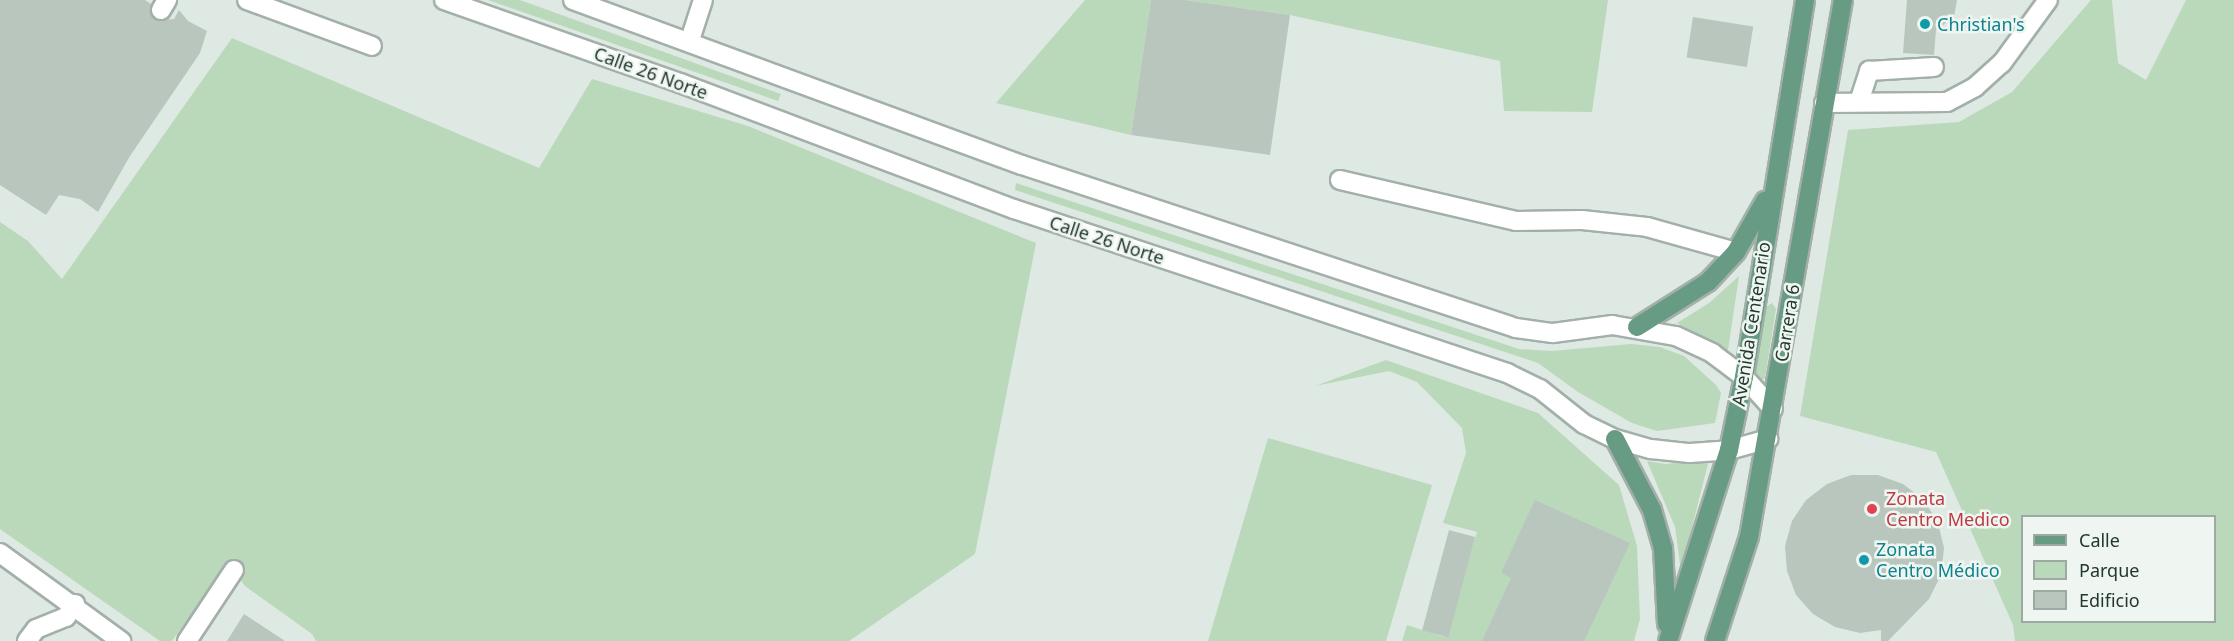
<!DOCTYPE html>
<meta charset="utf-8">
<style>
body{margin:0}
#map{position:relative;width:2234px;height:641px;overflow:hidden;background:#dfe9e3;font-family:"Noto Sans",sans-serif}
div>[style]{position:absolute}
.green>*{inset:0;background:#bad9bb}
.building>*{inset:0;background:#b8c6be;transform-origin:0 0}
.roads{filter:drop-shadow(2px 0 #a3b0a9) drop-shadow(-2px 0 #a3b0a9) drop-shadow(0 2px #a3b0a9) drop-shadow(0 -2px #a3b0a9)}
.minor>*{height:18px;margin:-9px;padding:0 9px;transform-origin:9px;border-radius:9px;background:#fff}
.major>*{height:18px;margin:-9px;padding:0 9px;transform-origin:9px;border-radius:9px;background:#679b83}
.dots>*{width:16px;height:16px;translate:-50% -50%;box-sizing:border-box;border:3px solid #eff6f1;border-radius:50%}
span{translate:-50% -50%;white-space:nowrap;text-align:center;line-height:1.15;-webkit-text-stroke:5px #eff6f1;paint-order:stroke}
.culture-label{font-size:18px;color:#0d838f}
.left{translate:0 -50%;text-align:left}
.street-label{font-size:18px;color:#22382d}
.health-label{font-size:18px;color:#be3a42}
.legend{position:absolute;left:2021px;top:515px;width:195px;height:108px;box-sizing:border-box;background:#eff6f1;border:2px solid #9daaa3;margin:0;padding:8px 10px;list-style:none;font-size:18px;color:#22382d}
.legend li{display:flex;align-items:center;gap:12px;height:30px}
.legend b{width:30px;border:2px solid #9daaa3}
</style>
<div id="map">
<div class="green">
<div style="clip-path:polygon(488px 0,520px 0,781px 94px,778px 101px)"></div>
<div style="clip-path:polygon(1085px 0,1151px 0,1131px 135px,996px 103px)"></div>
<div style="clip-path:polygon(1185px 0,1608px 0,1592px 112px,1504px 111px,1500px 61px,1290px 15px)"></div>
<div style="clip-path:polygon(evenodd,2091px 0,2112px 0,2118px 63px,2146px 80px,2186px 0,2234px 0,2234px 641px,2015px 641px,2013px 625px,1936px 452px,1800px 416px,1848px 130px,1959px 122px,2012px 92px,2091px 0,2214px 516px,2214px 622px,2022px 622px,2022px 516px,2214px 516px)"></div>
<div style="clip-path:polygon(232px 38px,539px 168px,592px 79px,748px 126px,1036px 243px,975px 554px,849px 641px,316px 641px,312px 634px,245px 586px,228px 563px,172px 641px,160px 641px,0 529px,0 222px,28px 241px,62px 279px)"></div>
<div style="clip-path:polygon(1016px 183px,1519px 349px,1552px 351px,1631px 344px,1660px 347px,1684px 356px,1716px 385px,1721px 393px,1715px 423px,1657px 431px,1632px 423px,1578px 392px,1538px 363px,1015px 190px)"></div>
<div style="clip-path:polygon(1739px 276px,1728px 350px,1677px 323px,1709px 303px)"></div>
<div style="clip-path:polygon(1772px 303px,1776px 309px,1765px 378px,1759px 382px,1755px 377px,1766px 307px)"></div>
<div style="clip-path:polygon(1386px 360px,1538px 413px,1619px 485px,1637px 546px,1640px 619px,1634px 641px,1402px 641px,1407px 625px,1444px 637px,1477px 532px,1443px 523px,1466px 453px,1462px 428px,1417px 382px,1389px 371px,1315px 386px)"></div>
<div style="clip-path:polygon(1268px 438px,1432px 485px,1386px 641px,1208px 641px)"></div>
<div style="clip-path:polygon(1709px 460px,1681px 571px,1675px 527px,1647px 461px,1665px 464px)"></div>
</div>
<div class="building">
<div style="clip-path:polygon(0 0,145px 0,151px 4px,151px 15px,156px 20px,174px 19px,179px 10px,188px 21px,207px 31px,200px 53px,130px 156px,98px 212px,80px 199px,59px 195px,46px 215px,0 185px)"></div>
<div style="clip-path:polygon(1151px 0,1185px 0,1290px 15px,1270px 155px,1131px 135px)"></div>
<div style="clip-path:polygon(1907px 0,1957px 0,1954px 17px,1936px 30px,1934px 55px,1903px 53px)"></div>
<div style="left:1693px;top:17px;width:61px;height:41px;rotate:9deg"></div>
<div style="clip-path:polygon(1851px 475px,1878px 475px,1903px 484px,1924px 500px,1938px 523px,1944px 548px,1941px 575px,1929px 599px,1888px 641px,1881px 641px,1881px 630px,1860px 633px,1835px 627px,1813px 614px,1796px 595px,1787px 571px,1785px 546px,1792px 521px,1806px 500px,1827px 484px)"></div>
<div style="clip-path:polygon(1535px 500px,1630px 543px,1584px 641px,1482px 641px,1511px 578px,1501px 573px)"></div>
<div style="left:1449px;top:530px;width:27px;height:104px;rotate:15deg"></div>
<div style="clip-path:polygon(244px 614px,285px 641px,227px 641px)"></div>
</div>
<div class="roads">
<div class="minor">
<div style="left:247px;top:0;width:133px;rotate:20.2deg"></div>
<div style="left:444px;top:0;width:250px;rotate:19.4deg"></div>
<div style="left:680px;top:83px;width:357px;rotate:20.7deg"></div>
<div style="left:1014px;top:209px;width:520px;rotate:18.4deg"></div>
<div style="left:1507px;top:373px;width:37px;rotate:26deg"></div>
<div style="left:1540px;top:389px;width:56px;rotate:38.5deg"></div>
<div style="left:1584px;top:424px;width:34px;rotate:26deg"></div>
<div style="left:1615px;top:439px;width:37px;rotate:16deg"></div>
<div style="left:1651px;top:449px;width:39px;rotate:6deg"></div>
<div style="left:1690px;top:453px;width:39px;rotate:-4deg"></div>
<div style="left:1729px;top:450px;width:41px;rotate:-15.8deg"></div>
<div style="left:573px;top:0;width:478px;rotate:20.2deg"></div>
<div style="left:1022px;top:165px;width:520px;rotate:18.26deg"></div>
<div style="left:1516px;top:328px;width:37px;rotate:8deg"></div>
<div style="left:1553px;top:333px;width:60px;rotate:-7.7deg"></div>
<div style="left:1612px;top:325px;width:65px;rotate:9.8deg"></div>
<div style="left:1676px;top:336px;width:40px;rotate:25deg"></div>
<div style="left:1712px;top:353px;width:40px;rotate:37deg"></div>
<div style="left:1744px;top:377px;width:43px;rotate:47.8deg"></div>
<div style="left:161px;top:10px;width:12px;rotate:-59deg"></div>
<div style="left:690px;top:40px;width:42px;rotate:-72deg"></div>
<div style="left:1859px;top:102px;width:33px;rotate:-72deg"></div>
<div style="left:1869px;top:71px;width:65px;rotate:-3.5deg"></div>
<div style="left:1824px;top:103px;width:123px;rotate:-0.5deg"></div>
<div style="left:1947px;top:102px;width:32px;rotate:-28deg"></div>
<div style="left:1975px;top:87px;width:36px;rotate:-42deg"></div>
<div style="left:2002px;top:63px;width:78px;rotate:-53.9deg"></div>
<div style="left:1340px;top:180px;width:181px;rotate:13.1deg"></div>
<div style="left:1516px;top:221px;width:66px;rotate:-0.9deg"></div>
<div style="left:1582px;top:220px;width:65px;rotate:6.1deg"></div>
<div style="left:1647px;top:227px;width:92px;rotate:15.7deg"></div>
<div style="left:0;top:553px;width:150px;rotate:36deg"></div>
<div style="left:27px;top:641px;width:15px;rotate:-53deg"></div>
<div style="left:36px;top:629px;width:32px;rotate:-22deg"></div>
<div style="left:66px;top:617px;width:16px;rotate:-55deg"></div>
<div style="left:187px;top:641px;width:85px;rotate:-56.5deg"></div>
</div>
<div class="major">
<div style="left:1637px;top:327px;width:84px;rotate:-32.4deg"></div>
<div style="left:1708px;top:282px;width:41px;rotate:-47deg"></div>
<div style="left:1736px;top:252px;width:59px;rotate:-60.4deg"></div>
<div style="left:1615px;top:439px;width:80px;rotate:62.5deg"></div>
<div style="left:1652px;top:510px;width:40px;rotate:74deg"></div>
<div style="left:1663px;top:548px;width:76px;rotate:87deg"></div>
<div style="left:1668px;top:641px;width:201px;rotate:-72.3deg"></div>
<div style="left:1729px;top:450px;width:75px;rotate:-78.4deg"></div>
<div style="left:1744px;top:377px;width:382px;rotate:-80.8deg"></div>
<div style="left:1715px;top:641px;width:109px;rotate:-71.9deg"></div>
<div style="left:1749px;top:537px;width:545px;rotate:-80.07deg"></div>
</div>
</div>
<div class="dots">
<div style="left:1925px;top:24px;background:#0f9aa8"></div>
<div style="left:1872px;top:509px;background:#e0444e"></div>
<div style="left:1864px;top:560px;background:#0f9aa8"></div>
</div>
<div class="culture-label">
<span class="left" style="left:1937px;top:24px">Christian's</span>
<span class="left" style="left:1876px;top:560px">Zonata<br>Centro Médico</span>
</div>
<div class="street-label">
<span style="left:651px;top:73px;rotate:20deg">Calle 26 Norte</span>
<span style="left:1107px;top:240px;rotate:18deg">Calle 26 Norte</span>
<span style="left:1787px;top:323px;rotate:-81deg">Carrera 6</span>
<span style="left:1751px;top:324px;rotate:-81deg">Avenida Centenario</span>
</div>
<div class="health-label">
<span class="left" style="left:1886px;top:509px">Zonata<br>Centro Medico</span>
</div>
<ul class="legend">
<li><b style="height:8px;background:#679b83"></b>Calle</li>
<li><b style="height:16px;background:#bad9bb"></b>Parque</li>
<li><b style="height:16px;background:#b8c6be"></b>Edificio</li>
</ul>
</div>
